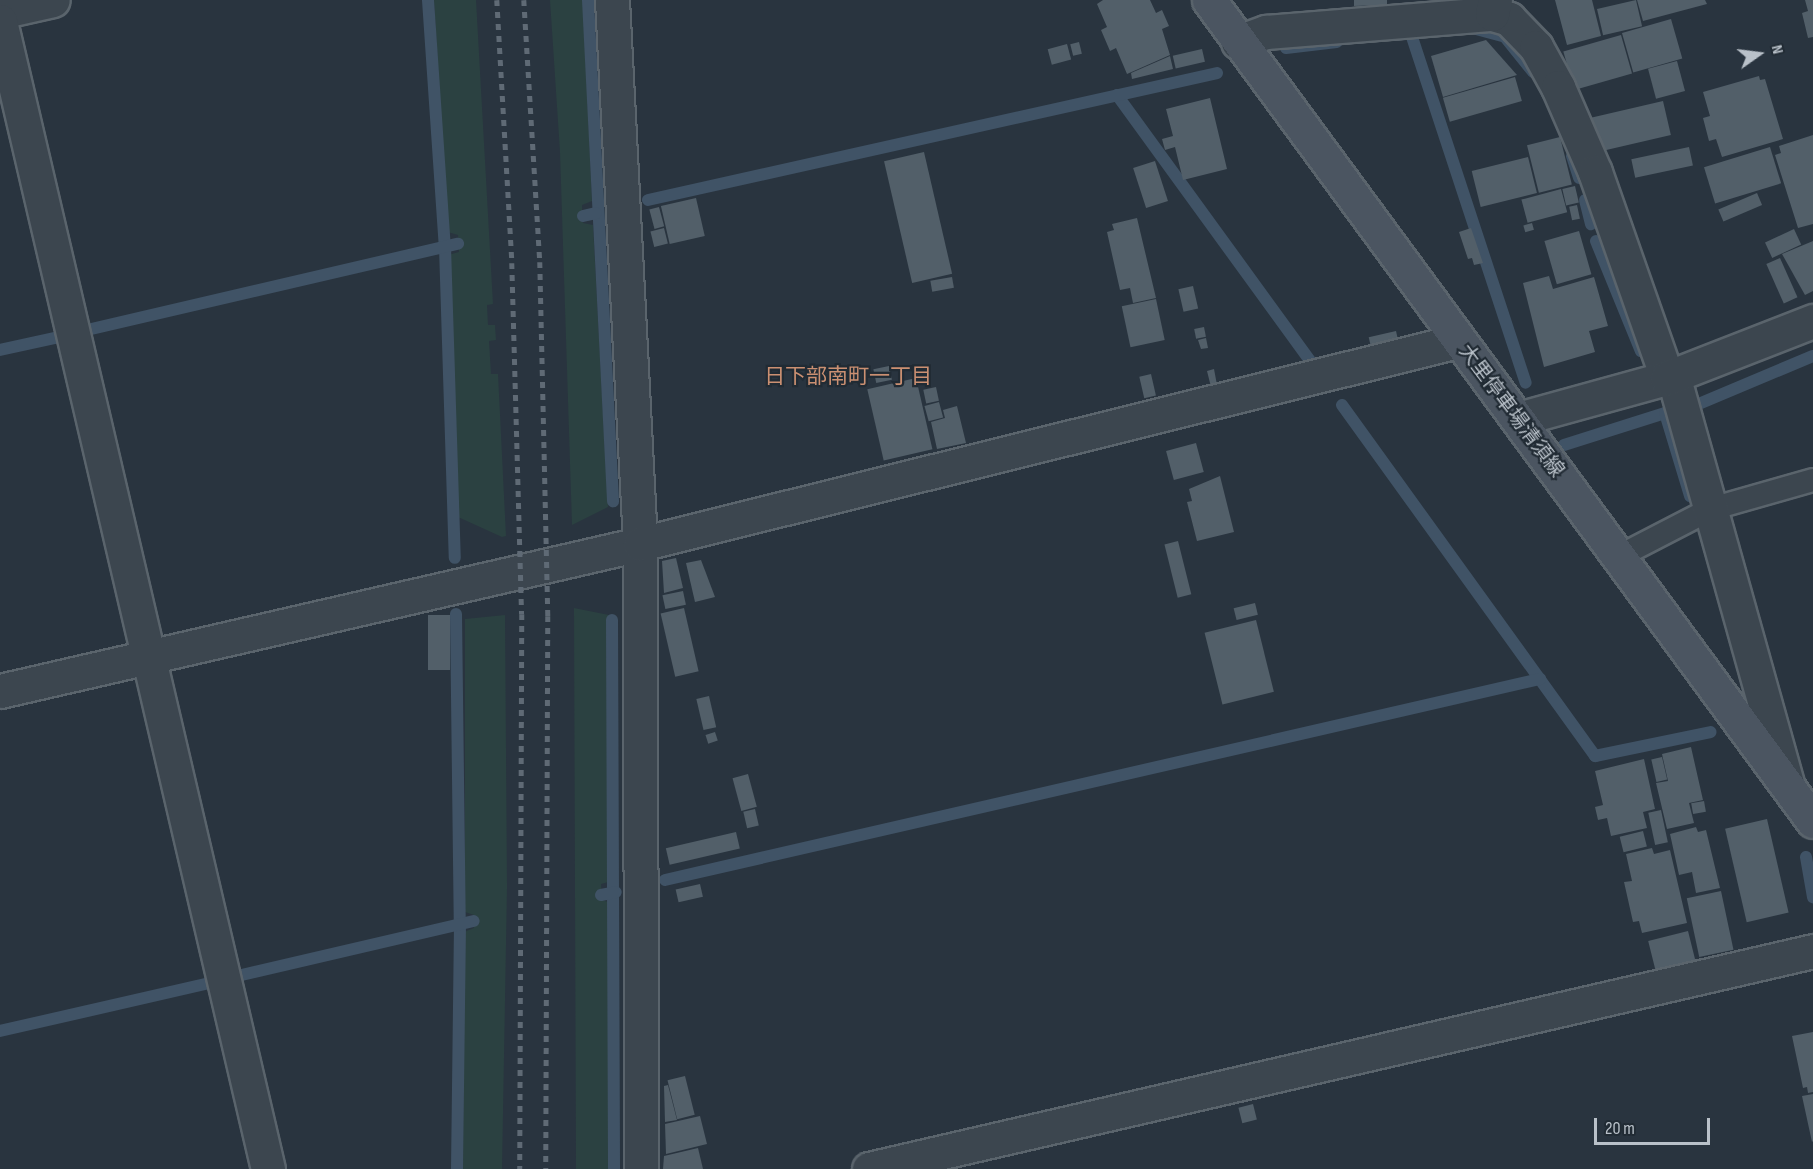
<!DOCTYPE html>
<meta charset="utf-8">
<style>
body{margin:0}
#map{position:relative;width:1813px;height:1169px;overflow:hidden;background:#29343f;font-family:"Sofia Sans Condensed","Noto Sans JP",sans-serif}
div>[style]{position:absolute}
.green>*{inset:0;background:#2b4141}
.stream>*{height:12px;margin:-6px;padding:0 6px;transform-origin:6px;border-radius:6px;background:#405366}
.building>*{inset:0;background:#525f69;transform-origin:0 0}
.roads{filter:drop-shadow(2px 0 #5a646c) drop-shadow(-2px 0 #5a646c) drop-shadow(0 2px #5a646c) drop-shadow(0 -2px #5a646c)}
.service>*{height:22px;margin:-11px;padding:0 11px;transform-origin:11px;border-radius:11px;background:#3c464f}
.minor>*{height:33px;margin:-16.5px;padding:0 16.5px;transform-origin:16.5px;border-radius:16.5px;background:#3c464f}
.secondary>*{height:33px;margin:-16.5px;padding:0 16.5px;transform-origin:16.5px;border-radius:16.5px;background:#4b5561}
.rail>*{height:4.5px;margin-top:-2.25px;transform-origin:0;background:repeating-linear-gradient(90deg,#5f6a75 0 6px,transparent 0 12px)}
span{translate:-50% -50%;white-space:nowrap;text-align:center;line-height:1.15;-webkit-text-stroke:4.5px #212b34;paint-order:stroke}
.street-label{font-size:20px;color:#b9c1c9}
.neighbourhood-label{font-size:21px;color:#cb9072}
.north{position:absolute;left:1729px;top:24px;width:60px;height:60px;-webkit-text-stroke:4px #212b34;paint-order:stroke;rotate:76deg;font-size:16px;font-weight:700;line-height:24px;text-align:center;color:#b9c1c9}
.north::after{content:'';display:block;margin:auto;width:21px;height:27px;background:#b9c1c9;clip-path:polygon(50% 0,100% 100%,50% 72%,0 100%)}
.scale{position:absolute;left:1594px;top:1118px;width:116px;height:27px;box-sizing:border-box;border:3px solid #b9c1c9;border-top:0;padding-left:8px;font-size:18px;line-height:21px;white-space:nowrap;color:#b9c1c9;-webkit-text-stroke:4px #212b34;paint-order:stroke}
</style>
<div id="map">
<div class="green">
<div style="clip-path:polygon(434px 0,476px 0,493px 304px,487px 305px,488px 325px,495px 325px,496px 340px,489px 341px,491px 374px,498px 374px,506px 536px,502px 537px,458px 517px,448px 255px,459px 252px,458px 235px,448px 232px)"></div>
<div style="clip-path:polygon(550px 0,583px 0,592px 201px,582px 205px,583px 223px,593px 225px,608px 507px,572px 525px,560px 152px)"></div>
<div style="clip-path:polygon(574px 608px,609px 615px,612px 881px,601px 884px,602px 900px,611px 903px,610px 1169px,576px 1169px)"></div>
<div style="clip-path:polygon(505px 615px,507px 887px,502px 1169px,463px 1169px,464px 932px,474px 928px,474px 915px,465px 912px,465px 619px)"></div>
</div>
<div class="stream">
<div style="left:428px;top:0;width:248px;rotate:86.1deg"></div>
<div style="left:445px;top:247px;width:311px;rotate:88.2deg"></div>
<div style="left:588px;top:0;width:502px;rotate:87.14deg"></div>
<div style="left:1476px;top:29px;width:30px;rotate:15deg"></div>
<div style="left:1505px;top:37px;width:45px;rotate:51.3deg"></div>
<div style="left:1411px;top:34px;width:367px;rotate:71.8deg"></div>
<div style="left:1286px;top:48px;width:51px;rotate:-6.7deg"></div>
<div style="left:1117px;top:95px;width:334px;rotate:54deg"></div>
<div style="left:1572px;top:156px;width:23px;rotate:72deg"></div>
<div style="left:648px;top:200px;width:583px;rotate:-12.58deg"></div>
<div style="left:1585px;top:200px;width:25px;rotate:76deg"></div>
<div style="left:583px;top:216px;width:13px;rotate:-13deg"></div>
<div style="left:1596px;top:241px;width:119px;rotate:67.8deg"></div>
<div style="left:87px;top:330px;width:381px;rotate:-13.1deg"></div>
<div style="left:0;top:350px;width:60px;rotate:-12.4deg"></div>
<div style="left:1701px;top:403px;width:121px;rotate:-22.8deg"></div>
<div style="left:1342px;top:405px;width:433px;rotate:54.2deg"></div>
<div style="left:1595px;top:756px;width:118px;rotate:-11.7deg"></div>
<div style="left:1564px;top:445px;width:106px;rotate:-17.6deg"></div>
<div style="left:1665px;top:413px;width:87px;rotate:73.2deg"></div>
<div style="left:456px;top:614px;width:310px;rotate:89.3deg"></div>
<div style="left:460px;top:924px;width:245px;rotate:90.7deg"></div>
<div style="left:612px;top:620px;width:549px;rotate:89.79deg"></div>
<div style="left:1806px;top:857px;width:41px;rotate:80.1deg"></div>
<div style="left:665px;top:880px;width:898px;rotate:-12.94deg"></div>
<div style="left:601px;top:895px;width:15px;rotate:-11deg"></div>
<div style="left:233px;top:977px;width:247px;rotate:-13.1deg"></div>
<div style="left:0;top:1031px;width:215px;rotate:-12.9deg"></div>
</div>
<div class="building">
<div style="clip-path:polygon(1103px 0,1150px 0,1156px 13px,1162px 10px,1169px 26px,1162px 29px,1170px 55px,1127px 74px,1116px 48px,1110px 51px,1101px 30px,1107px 27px,1097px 4px)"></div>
<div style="clip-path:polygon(1354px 0,1387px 0,1387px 5px,1354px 6px)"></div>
<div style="clip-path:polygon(1555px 0,1592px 0,1601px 36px,1567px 45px)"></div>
<div style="left:1636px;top:0;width:27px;height:40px;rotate:77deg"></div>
<div style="clip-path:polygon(1637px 0,1705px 0,1707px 4px,1643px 21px)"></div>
<div style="clip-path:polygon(1805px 0,1813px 0,1813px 37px,1808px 38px,1802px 13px,1808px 11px)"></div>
<div style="left:1671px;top:19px;width:41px;height:51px;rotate:74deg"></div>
<div style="left:1621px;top:35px;width:40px;height:60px;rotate:74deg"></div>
<div style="clip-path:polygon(1486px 40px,1517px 75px,1443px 97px,1431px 56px)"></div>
<div style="left:1079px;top:42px;width:12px;height:9px;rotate:76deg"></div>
<div style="left:1067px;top:44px;width:16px;height:20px;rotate:75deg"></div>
<div style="left:1202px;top:49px;width:13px;height:30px;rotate:77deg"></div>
<div style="clip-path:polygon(1170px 56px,1173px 69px,1132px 79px,1131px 73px)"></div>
<div style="left:1677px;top:61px;width:31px;height:30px;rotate:75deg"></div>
<div style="clip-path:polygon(1759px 76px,1760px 80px,1765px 79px,1783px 139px,1722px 157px,1716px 139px,1709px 141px,1703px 118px,1710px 116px,1703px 92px)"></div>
<div style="left:1515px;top:77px;width:25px;height:75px;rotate:74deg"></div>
<div style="clip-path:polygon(1210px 98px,1227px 169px,1183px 180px,1175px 147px,1165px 150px,1162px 139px,1173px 136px,1166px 109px)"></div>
<div style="left:1663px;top:101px;width:35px;height:74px;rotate:77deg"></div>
<div style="clip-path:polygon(1813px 135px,1813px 224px,1798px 228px,1775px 155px,1781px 153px,1779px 146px)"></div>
<div style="left:1560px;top:137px;width:49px;height:34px;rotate:76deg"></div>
<div style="left:1689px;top:147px;width:19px;height:59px;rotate:78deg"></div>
<div style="left:1770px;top:147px;width:38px;height:69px;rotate:73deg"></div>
<div style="left:924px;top:152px;width:125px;height:41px;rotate:77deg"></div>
<div style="left:1528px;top:157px;width:37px;height:58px;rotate:76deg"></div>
<div style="left:1155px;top:161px;width:42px;height:23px;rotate:72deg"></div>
<div style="left:1575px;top:186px;width:17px;height:13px;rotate:77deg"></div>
<div style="left:1561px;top:189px;width:24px;height:41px;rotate:75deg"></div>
<div style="left:1757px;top:193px;width:13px;height:42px;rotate:67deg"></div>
<div style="left:696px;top:198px;width:39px;height:36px;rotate:77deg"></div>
<div style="left:1577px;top:205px;width:14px;height:8px;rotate:78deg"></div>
<div style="left:659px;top:207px;width:20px;height:10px;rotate:75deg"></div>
<div style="clip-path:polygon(1137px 218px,1156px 298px,1133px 303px,1130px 288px,1120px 290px,1107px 232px,1114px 230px,1112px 224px)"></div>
<div style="left:1532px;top:223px;width:7px;height:9px;rotate:74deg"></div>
<div style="left:664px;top:228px;width:16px;height:14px;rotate:76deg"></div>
<div style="clip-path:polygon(1471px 228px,1483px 263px,1474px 265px,1472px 258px,1468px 259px,1459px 232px)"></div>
<div style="left:1794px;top:229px;width:17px;height:32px;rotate:65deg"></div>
<div style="left:1579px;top:231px;width:45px;height:36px;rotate:74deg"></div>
<div style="clip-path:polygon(1813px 241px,1813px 291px,1805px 295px,1782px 254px)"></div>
<div style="left:1780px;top:258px;width:43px;height:15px;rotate:66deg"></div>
<div style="clip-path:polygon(1549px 276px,1553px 289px,1594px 277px,1608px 326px,1589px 331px,1595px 352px,1544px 367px,1523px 283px)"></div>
<div style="left:952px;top:277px;width:11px;height:22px;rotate:80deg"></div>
<div style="left:1193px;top:286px;width:23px;height:15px;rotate:77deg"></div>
<div style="left:1156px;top:299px;width:42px;height:35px;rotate:78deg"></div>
<div style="left:1204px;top:327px;width:10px;height:10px;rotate:79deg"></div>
<div style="left:1396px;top:331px;width:13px;height:28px;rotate:77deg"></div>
<div style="clip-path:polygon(1206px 338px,1208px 348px,1201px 349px,1198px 340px)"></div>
<div style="left:889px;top:366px;width:14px;height:16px;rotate:78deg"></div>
<div style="clip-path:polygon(1214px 369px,1217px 385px,1211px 387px,1207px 371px)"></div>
<div style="left:1151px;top:374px;width:22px;height:12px;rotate:77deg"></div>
<div style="left:916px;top:378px;width:73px;height:50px;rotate:77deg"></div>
<div style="left:936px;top:387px;width:14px;height:13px;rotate:78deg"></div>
<div style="left:939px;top:402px;width:16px;height:15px;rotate:75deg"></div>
<div style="clip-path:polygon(957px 406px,966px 443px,937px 449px,931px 422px,945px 418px,943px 410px)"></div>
<div style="left:1196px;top:443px;width:30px;height:31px;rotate:75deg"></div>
<div style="clip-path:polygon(1220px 476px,1234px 532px,1197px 541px,1187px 502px,1192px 501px,1189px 489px)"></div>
<div style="left:1178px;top:541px;width:55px;height:14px;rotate:76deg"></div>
<div style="clip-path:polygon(676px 558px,683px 588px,664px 593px,662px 561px)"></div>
<div style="clip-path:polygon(701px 560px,715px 597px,695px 602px,686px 563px)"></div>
<div style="left:683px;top:591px;width:14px;height:21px;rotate:78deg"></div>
<div style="left:1255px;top:603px;width:12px;height:22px;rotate:76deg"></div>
<div style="left:684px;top:608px;width:65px;height:24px;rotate:77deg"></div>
<div style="left:428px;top:615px;width:22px;height:55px"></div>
<div style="left:1256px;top:620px;width:74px;height:53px;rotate:76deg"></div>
<div style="left:709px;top:696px;width:32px;height:13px;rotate:77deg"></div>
<div style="left:715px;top:732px;width:9px;height:10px;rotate:72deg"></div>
<div style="clip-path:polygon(1691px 747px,1703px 800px,1689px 803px,1694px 823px,1667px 829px,1656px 783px,1668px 781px,1662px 754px)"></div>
<div style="left:1662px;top:757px;width:23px;height:11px;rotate:77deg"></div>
<div style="clip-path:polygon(1644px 759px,1655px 809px,1643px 812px,1647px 828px,1611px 836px,1607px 818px,1598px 820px,1595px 807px,1603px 805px,1595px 771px)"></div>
<div style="left:748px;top:774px;width:34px;height:16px;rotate:75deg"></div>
<div style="left:1704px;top:801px;width:11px;height:13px;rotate:80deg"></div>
<div style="left:755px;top:809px;width:17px;height:12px;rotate:77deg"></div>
<div style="left:1661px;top:810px;width:33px;height:13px;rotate:78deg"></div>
<div style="left:1767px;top:819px;width:96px;height:43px;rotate:77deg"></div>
<div style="clip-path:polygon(1696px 827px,1698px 832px,1706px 830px,1720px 888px,1696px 893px,1692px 872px,1679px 875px,1670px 834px)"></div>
<div style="left:1643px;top:831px;width:16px;height:24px;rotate:76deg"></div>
<div style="left:736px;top:832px;width:17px;height:72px;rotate:77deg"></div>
<div style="clip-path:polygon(1652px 848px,1654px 854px,1670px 850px,1687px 923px,1642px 933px,1639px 921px,1633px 922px,1624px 882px,1632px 881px,1626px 854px)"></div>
<div style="left:700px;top:884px;width:13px;height:25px;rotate:77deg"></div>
<div style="left:1721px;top:891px;width:60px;height:35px;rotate:78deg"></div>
<div style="left:1688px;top:931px;width:30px;height:41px;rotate:76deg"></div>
<div style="clip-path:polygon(1813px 1032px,1813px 1092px,1808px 1093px,1807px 1087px,1803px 1088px,1792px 1036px)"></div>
<div style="left:685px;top:1076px;width:40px;height:18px;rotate:76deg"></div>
<div style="clip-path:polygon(668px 1085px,677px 1120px,665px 1122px,664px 1086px)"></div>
<div style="clip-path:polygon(1813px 1094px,1813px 1141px,1812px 1142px,1802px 1096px)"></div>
<div style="left:1253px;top:1104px;width:16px;height:15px;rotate:76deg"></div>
<div style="clip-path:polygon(700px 1116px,707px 1144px,666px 1154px,665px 1124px)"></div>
<div style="clip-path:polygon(698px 1148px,703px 1169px,663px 1169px,664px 1156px)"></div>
</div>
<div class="roads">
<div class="service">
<div style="left:1618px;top:557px;width:105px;rotate:-27.3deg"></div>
<div style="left:1711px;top:509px;width:106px;rotate:-15.9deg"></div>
</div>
<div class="minor">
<div style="left:612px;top:0;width:545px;rotate:87.05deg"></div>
<div style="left:640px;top:544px;width:625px;rotate:89.91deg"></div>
<div style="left:0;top:12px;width:54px;rotate:-12.8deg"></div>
<div style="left:1492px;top:14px;width:18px;rotate:16deg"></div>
<div style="left:1509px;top:19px;width:39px;rotate:46deg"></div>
<div style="left:1536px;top:47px;width:46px;rotate:61.2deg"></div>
<div style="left:1558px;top:87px;width:93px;rotate:66.5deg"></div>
<div style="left:1595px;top:172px;width:218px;rotate:70.7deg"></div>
<div style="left:0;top:21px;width:1179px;rotate:76.86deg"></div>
<div style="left:1238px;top:42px;width:30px;rotate:-20deg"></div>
<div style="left:1266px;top:32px;width:227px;rotate:-4.6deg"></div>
<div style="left:1492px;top:14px;width:14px;rotate:-78deg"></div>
<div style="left:1673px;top:375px;width:425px;rotate:74.4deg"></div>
<div style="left:1518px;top:419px;width:155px;rotate:-15.4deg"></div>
<div style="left:1667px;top:378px;width:157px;rotate:-21.3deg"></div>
<div style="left:0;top:691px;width:657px;rotate:-12.94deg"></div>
<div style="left:640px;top:544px;width:843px;rotate:-13.94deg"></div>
<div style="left:869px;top:1169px;width:969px;rotate:-13deg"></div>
</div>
<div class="secondary">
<div style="left:1209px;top:0;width:1019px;rotate:53.66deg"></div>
</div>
</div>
<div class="rail">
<div style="left:497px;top:0;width:263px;rotate:86.7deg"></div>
<div style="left:512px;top:263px;width:351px;rotate:88.4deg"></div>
<div style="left:522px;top:614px;width:555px;rotate:90.21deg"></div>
<div style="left:524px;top:0;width:262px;rotate:86.5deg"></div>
<div style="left:540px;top:262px;width:354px;rotate:88.7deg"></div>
<div style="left:548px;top:616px;width:553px;rotate:90.21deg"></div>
</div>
<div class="street-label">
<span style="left:1511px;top:411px;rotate:53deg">大里停車場清須線</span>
</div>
<div class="neighbourhood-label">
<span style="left:848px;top:377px">日下部南町一丁目</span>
</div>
<div class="north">N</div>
<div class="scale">20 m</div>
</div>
